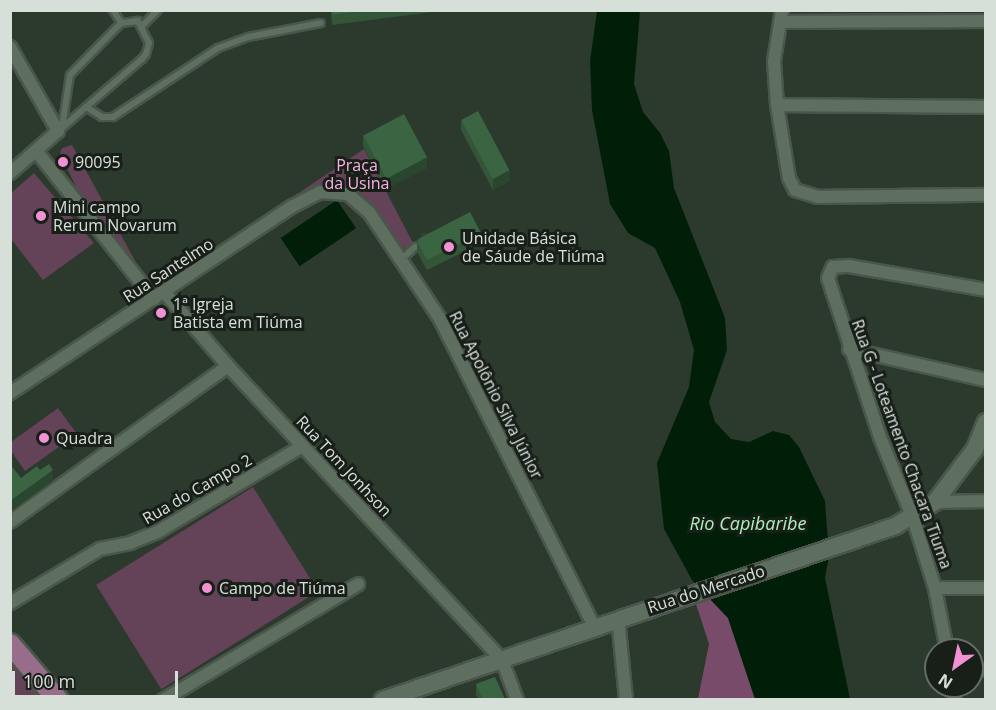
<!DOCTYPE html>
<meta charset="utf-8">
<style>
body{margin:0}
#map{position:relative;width:996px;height:710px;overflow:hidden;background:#2b3a2d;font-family:"Open Sans",sans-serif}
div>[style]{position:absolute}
.green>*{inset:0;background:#644258;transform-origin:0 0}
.forest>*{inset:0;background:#774b69}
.water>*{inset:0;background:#011f08;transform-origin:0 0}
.roads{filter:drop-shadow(2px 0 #4a564c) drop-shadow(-2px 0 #4a564c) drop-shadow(0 2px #4a564c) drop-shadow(0 -2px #4a564c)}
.lane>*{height:6px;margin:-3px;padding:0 3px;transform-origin:3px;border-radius:3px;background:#5e6e5f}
.street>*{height:12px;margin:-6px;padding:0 6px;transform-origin:6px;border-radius:6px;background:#5e6e5f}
.secondary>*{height:16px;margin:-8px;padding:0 8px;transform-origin:8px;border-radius:8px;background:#5e6e5f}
.primary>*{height:20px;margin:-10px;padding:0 10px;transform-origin:10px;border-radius:10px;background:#986d89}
.wall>*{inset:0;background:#335639}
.shaded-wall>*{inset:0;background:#29462e;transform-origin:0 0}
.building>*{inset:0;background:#3b6442;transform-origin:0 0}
.dots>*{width:16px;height:16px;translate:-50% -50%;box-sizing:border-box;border:3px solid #181f19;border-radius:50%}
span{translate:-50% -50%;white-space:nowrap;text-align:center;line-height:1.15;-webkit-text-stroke:6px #181f19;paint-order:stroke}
.poi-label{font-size:16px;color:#d7e0d8}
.left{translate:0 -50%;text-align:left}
.park-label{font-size:16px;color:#fab2e2}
.street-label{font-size:16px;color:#d7e0d8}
.water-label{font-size:18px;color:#aef0b7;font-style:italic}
.frame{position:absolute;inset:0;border:12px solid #d7e0d8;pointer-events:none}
.north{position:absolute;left:924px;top:638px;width:60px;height:60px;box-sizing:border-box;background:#181f19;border:2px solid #646c65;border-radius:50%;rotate:213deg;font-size:16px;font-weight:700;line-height:24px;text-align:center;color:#d7e0d8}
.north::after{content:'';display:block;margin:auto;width:21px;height:27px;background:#f391d5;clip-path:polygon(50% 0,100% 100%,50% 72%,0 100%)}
.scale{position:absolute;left:12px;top:671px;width:166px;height:27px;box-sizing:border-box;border:3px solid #d7e0d8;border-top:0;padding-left:8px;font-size:18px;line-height:21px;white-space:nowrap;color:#d7e0d8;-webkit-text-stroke:4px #181f19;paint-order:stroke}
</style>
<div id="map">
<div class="green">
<div style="clip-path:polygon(72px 145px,145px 279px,84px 204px,60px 153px,62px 148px)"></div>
<div style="clip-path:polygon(364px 149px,415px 247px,402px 248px,395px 243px,349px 190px,336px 185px,314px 188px,163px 284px)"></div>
<div style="clip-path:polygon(34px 173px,94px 243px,43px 280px,11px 239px,11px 193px)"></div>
<div style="clip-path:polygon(58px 408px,77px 434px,25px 471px,11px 451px,11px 442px)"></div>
<div style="left:253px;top:487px;width:123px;height:185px;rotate:58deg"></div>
<div style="clip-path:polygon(11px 660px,44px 699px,11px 699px)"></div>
</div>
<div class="forest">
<div style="clip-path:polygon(706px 595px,728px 618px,755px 699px,698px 699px,709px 644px,695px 601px)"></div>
</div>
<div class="water">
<div style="clip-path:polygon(597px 11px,640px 11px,634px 84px,643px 112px,660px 133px,669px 151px,674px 188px,725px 318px,727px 350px,709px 402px,715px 422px,731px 439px,749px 442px,773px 431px,789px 435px,799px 447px,825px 501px,829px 556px,825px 578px,850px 699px,755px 699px,728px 618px,692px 580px,664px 529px,657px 463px,689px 387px,694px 350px,680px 302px,655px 248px,628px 233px,610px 204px,592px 110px,590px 61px)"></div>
<div style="left:337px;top:200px;width:34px;height:68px;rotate:56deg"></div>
</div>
<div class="roads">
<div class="lane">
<div style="left:113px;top:10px;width:15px;rotate:58deg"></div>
<div style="left:143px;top:25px;width:21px;rotate:-45deg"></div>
<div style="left:86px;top:107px;width:19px;rotate:32deg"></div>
<div style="left:102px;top:117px;width:11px"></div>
<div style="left:113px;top:117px;width:126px;rotate:-33.3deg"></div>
<div style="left:218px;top:48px;width:32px;rotate:-20deg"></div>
<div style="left:248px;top:37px;width:74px;rotate:-10.9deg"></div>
<div style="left:59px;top:131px;width:4px;rotate:-45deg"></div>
<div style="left:62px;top:128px;width:32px;rotate:-41deg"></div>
<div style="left:86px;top:107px;width:74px;rotate:-40.6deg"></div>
<div style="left:142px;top:59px;width:6px;rotate:-51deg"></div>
<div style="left:146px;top:54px;width:11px;rotate:-75deg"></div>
<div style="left:149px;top:43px;width:25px;rotate:-117deg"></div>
<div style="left:138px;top:21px;width:17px;rotate:173deg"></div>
<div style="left:121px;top:23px;width:73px;rotate:134.4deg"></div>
<div style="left:70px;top:75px;width:54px;rotate:98.6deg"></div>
<div style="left:402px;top:259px;width:18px;rotate:-43deg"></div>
</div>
<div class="street">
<div style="left:782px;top:10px;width:52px;rotate:98.9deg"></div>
<div style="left:774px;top:61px;width:44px;rotate:86.1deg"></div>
<div style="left:777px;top:105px;width:74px;rotate:80.7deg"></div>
<div style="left:789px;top:178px;width:13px;rotate:63deg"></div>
<div style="left:795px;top:190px;width:24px;rotate:17deg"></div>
<div style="left:818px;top:197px;width:168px;rotate:-0.7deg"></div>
<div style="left:780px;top:22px;width:206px;rotate:-0.3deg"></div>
<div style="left:10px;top:47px;width:97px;rotate:60.3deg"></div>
<div style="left:58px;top:131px;width:64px;rotate:138.8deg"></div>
<div style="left:777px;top:105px;width:209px;rotate:0.5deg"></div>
<div style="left:37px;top:152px;width:188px;rotate:51.5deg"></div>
<div style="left:165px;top:293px;width:96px;rotate:49.2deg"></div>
<div style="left:228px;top:366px;width:402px;rotate:47deg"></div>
<div style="left:502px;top:660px;width:43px;rotate:69.4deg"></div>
<div style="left:849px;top:349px;width:140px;rotate:12.8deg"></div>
<div style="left:10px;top:393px;width:339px;rotate:-33.5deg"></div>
<div style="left:293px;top:206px;width:30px;rotate:-27deg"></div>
<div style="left:320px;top:192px;width:28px;rotate:4deg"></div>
<div style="left:348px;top:194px;width:28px;rotate:41deg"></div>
<div style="left:369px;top:212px;width:128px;rotate:56.4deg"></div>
<div style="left:440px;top:319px;width:342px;rotate:63.4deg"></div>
<div style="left:935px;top:502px;width:51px;rotate:-1.1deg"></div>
<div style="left:10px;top:522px;width:268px;rotate:-35.6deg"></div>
<div style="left:935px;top:588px;width:51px"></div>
<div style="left:10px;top:603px;width:105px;rotate:-31deg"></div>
<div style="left:100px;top:549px;width:31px;rotate:-11deg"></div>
<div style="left:130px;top:543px;width:31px;rotate:-22deg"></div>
<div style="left:159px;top:531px;width:167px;rotate:-30.6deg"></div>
<div style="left:618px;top:618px;width:82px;rotate:84.4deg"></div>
<div style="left:947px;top:650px;width:63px;rotate:-101deg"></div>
<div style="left:935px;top:588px;width:73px;rotate:-107.4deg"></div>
<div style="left:913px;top:518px;width:87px;rotate:-112.2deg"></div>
<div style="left:880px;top:437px;width:167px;rotate:-108.1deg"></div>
<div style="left:828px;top:278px;width:12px;rotate:-66deg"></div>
<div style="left:833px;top:267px;width:16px;rotate:-4deg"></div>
<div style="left:849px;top:266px;width:139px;rotate:9.9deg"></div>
<div style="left:972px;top:670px;width:14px"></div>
<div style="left:954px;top:686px;width:14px;rotate:86deg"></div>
<div style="left:163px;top:700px;width:227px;rotate:-30.7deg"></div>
</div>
<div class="secondary">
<div style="left:383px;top:700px;width:541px;rotate:-18.77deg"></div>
<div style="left:895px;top:526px;width:47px;rotate:-31deg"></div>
<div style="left:935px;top:502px;width:66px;rotate:-53deg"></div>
<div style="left:975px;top:449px;width:29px;rotate:-68deg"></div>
</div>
<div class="primary">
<div style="left:10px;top:644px;width:74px;rotate:49.4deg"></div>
</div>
</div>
<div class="wall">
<div style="clip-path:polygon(331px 10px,448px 10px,332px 25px)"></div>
<div style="clip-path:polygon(461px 120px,510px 181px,493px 190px,461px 130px)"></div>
<div style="clip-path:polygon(363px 135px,427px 168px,385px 189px,363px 146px)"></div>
<div style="clip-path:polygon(417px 241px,481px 243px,427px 270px,417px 252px)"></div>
<div style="clip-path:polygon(476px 684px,505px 699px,478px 699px,476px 695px)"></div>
</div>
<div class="shaded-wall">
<div style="clip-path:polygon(427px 157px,427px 168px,385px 189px,385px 179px)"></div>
<div style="clip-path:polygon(510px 170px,510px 181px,493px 190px,493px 179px)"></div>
<div style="left:481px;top:233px;width:10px;height:60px;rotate:90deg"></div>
<div style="clip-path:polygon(53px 470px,53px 481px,10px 512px,10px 501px)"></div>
</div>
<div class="building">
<div style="clip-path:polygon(332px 10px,366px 10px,332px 15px)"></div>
<div style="left:478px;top:111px;width:67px;height:19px;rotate:62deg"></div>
<div style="left:404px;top:114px;width:49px;height:46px;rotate:62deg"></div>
<div style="clip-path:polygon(470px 212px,481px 233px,427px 260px,417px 241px,420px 238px)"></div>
<div style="clip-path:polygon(10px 464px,21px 478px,37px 466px,40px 470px,49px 464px,53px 470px,10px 501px)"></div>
<div style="clip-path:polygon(495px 677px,505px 699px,483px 699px,476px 684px)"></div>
</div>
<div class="dots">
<div style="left:63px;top:162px;background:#f391d5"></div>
<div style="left:41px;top:216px;background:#f391d5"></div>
<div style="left:449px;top:247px;background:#f391d5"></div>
<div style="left:161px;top:313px;background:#f391d5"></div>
<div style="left:44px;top:438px;background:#f391d5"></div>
<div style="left:207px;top:588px;background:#f391d5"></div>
</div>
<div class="poi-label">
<span class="left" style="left:75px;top:162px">90095</span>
<span class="left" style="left:53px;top:216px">Mini campo<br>Rerum Novarum</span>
<span class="left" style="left:462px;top:247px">Unidade Básica<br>de Sáude de Tiúma</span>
<span class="left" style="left:173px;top:313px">1ª Igreja<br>Batista em Tiúma</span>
<span class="left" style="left:56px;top:438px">Quadra</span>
<span class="left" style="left:219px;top:588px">Campo de Tiúma</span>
</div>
<div class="park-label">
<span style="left:357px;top:174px">Praça<br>da Usina</span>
</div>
<div class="street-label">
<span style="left:168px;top:270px;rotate:-33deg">Rua Santelmo</span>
<span style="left:496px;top:395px;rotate:63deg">Rua Apolônio Silva Júnior</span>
<span style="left:902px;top:444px;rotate:70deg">Rua G - Loteamento Chacara Tiuma</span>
<span style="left:344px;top:466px;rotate:47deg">Rua Tom Jonhson</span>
<span style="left:197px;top:489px;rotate:-30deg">Rua do Campo 2</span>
<span style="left:706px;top:589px;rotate:-18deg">Rua do Mercado</span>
</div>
<div class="water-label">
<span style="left:748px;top:523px">Rio Capibaribe</span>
</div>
<div class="frame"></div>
<div class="north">N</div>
<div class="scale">100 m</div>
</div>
